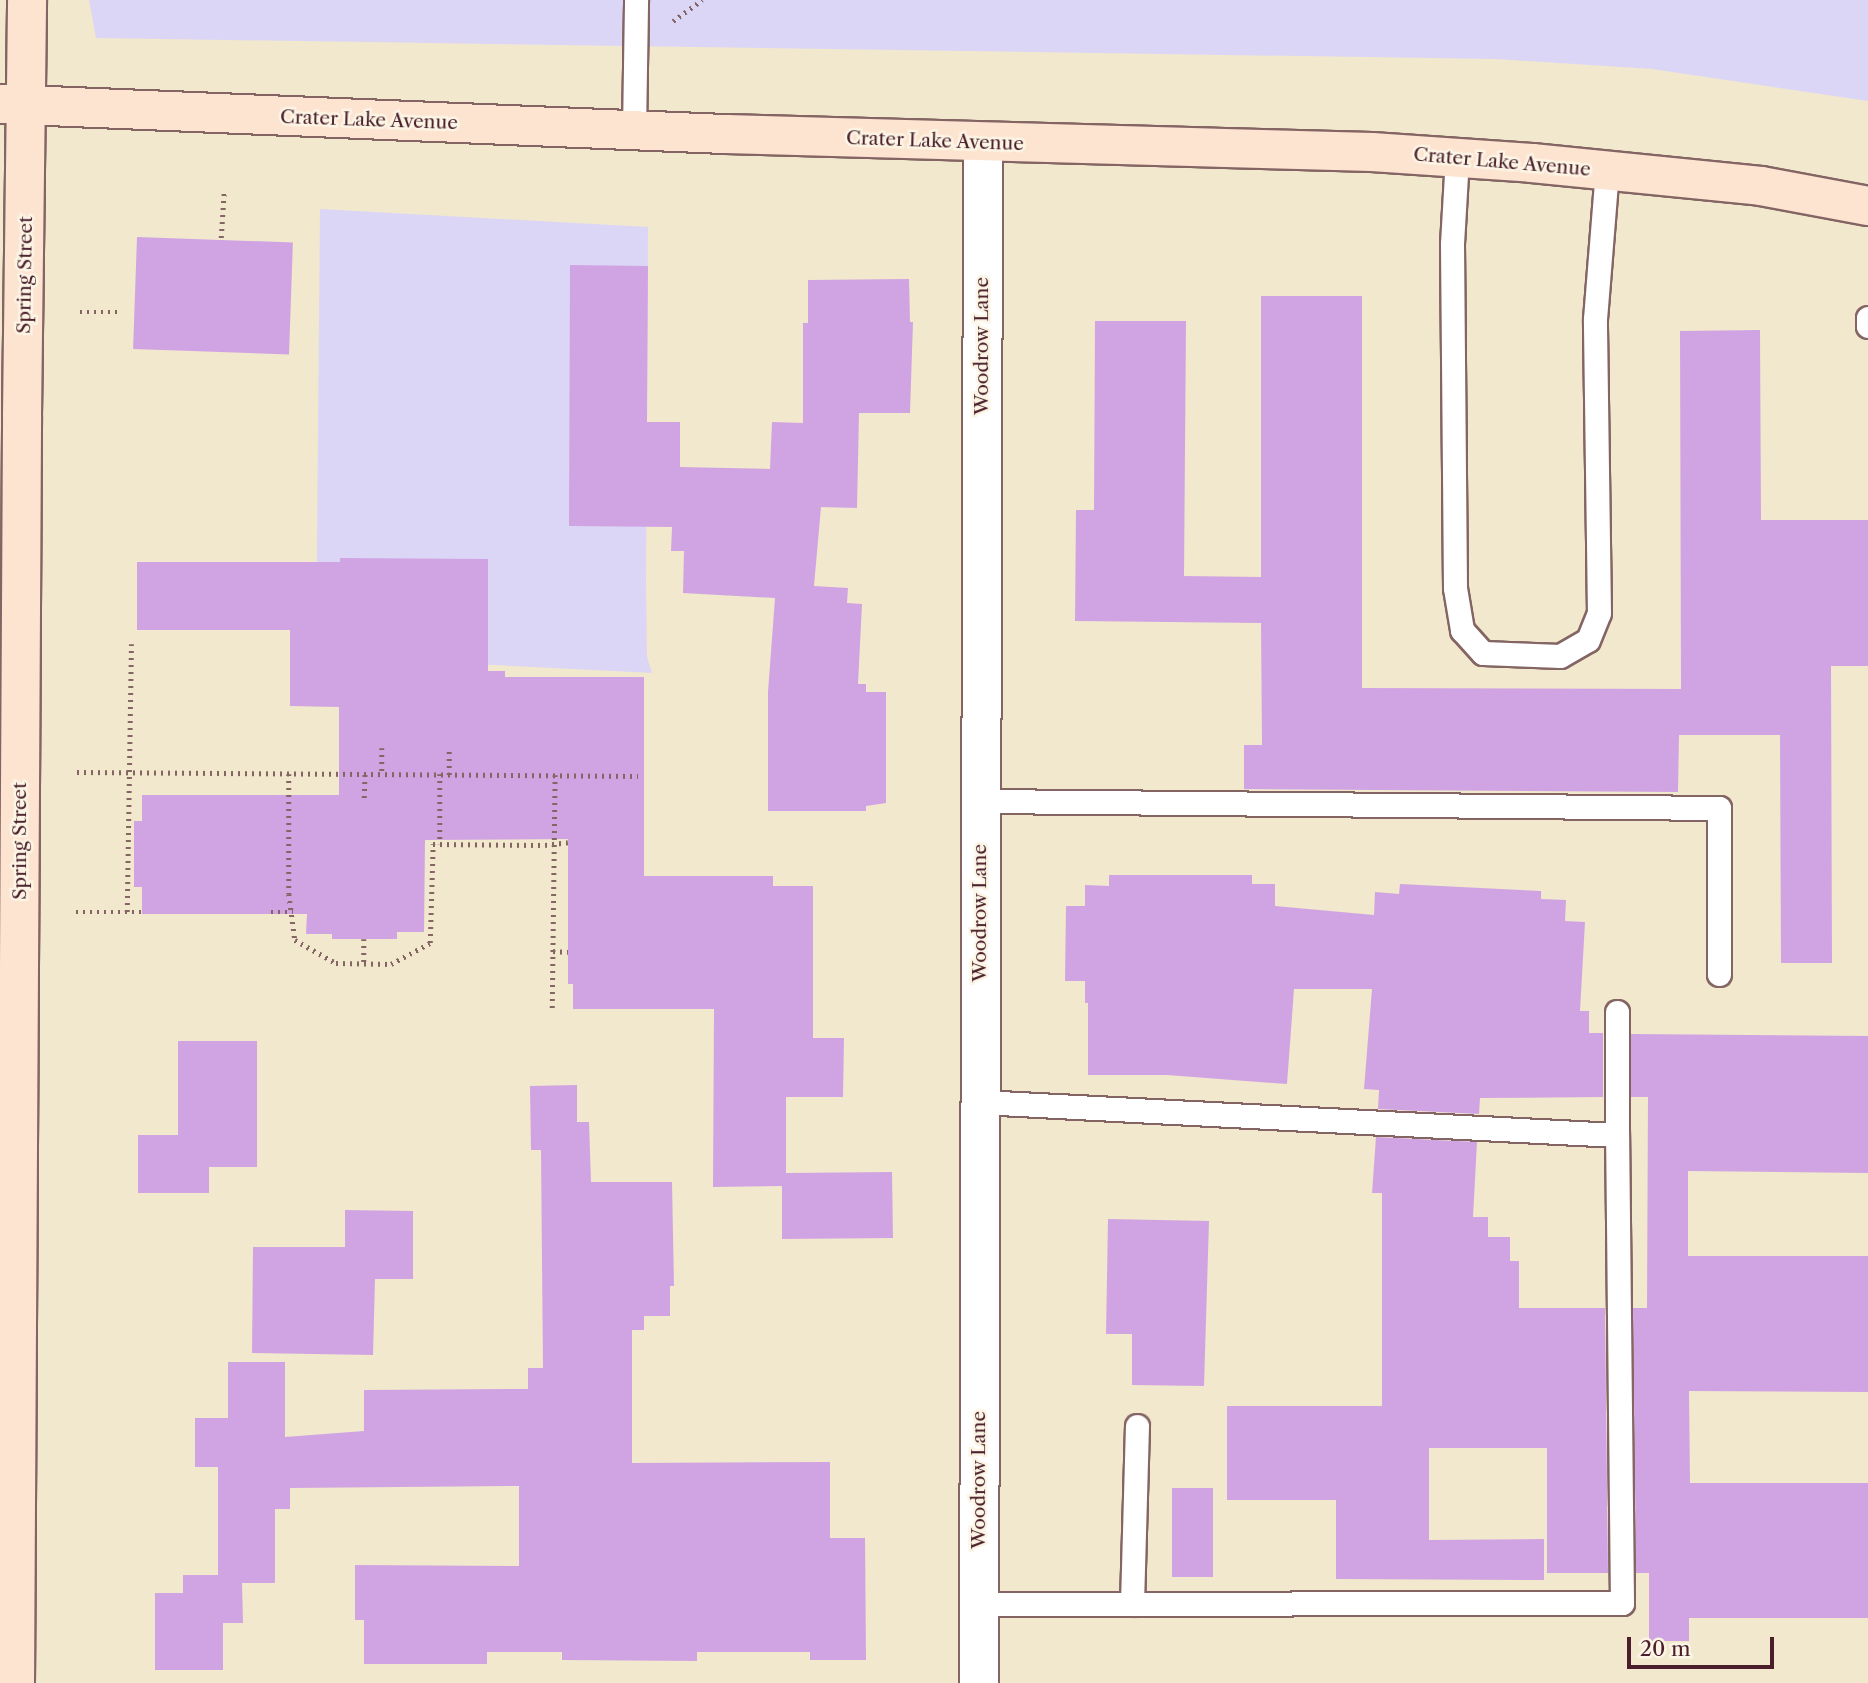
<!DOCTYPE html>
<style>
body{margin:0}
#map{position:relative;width:1868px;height:1683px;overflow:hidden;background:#f1e8cd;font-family:"Libre Caslon Text",serif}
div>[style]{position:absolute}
.built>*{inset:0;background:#dcd6f6}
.building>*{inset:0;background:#d0a4e3;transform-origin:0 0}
.path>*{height:4.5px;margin-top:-2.25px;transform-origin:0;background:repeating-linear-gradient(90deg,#846564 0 2px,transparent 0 7px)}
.roads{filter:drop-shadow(2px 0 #846564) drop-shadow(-2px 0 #846564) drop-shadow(0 2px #846564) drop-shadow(0 -2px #846564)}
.lane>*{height:23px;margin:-11.5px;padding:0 11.5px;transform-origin:11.5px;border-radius:11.5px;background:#fff}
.street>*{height:38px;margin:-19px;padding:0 19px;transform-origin:19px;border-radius:19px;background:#fff}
.secondary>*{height:38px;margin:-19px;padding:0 19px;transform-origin:19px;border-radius:19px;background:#fde4d1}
span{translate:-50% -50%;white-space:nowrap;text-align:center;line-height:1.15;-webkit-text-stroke:5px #fcf5e5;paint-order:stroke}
.street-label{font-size:19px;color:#4a1f2b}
.scale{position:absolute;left:1627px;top:1637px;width:147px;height:32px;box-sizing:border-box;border:4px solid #4a1f2b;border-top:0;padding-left:9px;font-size:21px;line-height:24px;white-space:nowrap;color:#4a1f2b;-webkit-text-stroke:5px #fcf5e5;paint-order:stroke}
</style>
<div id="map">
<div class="built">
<div style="clip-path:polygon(89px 0,1868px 0,1868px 101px,1652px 69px,1495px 59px,96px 38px)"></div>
<div style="clip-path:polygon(320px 209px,648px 227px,646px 583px,647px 657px,652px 673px,316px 656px)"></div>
</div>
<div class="building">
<div style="left:137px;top:237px;width:156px;height:112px;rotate:2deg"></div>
<div style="clip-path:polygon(570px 265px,648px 266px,647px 422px,680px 422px,680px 467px,770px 469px,772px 422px,803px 423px,803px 323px,808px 323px,808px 280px,909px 279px,910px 322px,913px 322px,910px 413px,859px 413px,857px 508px,821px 507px,814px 586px,848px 588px,847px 603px,862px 604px,858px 684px,866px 684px,866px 692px,886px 692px,886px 803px,866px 806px,866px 811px,768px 811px,768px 692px,775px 598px,683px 593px,684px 551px,671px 551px,672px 527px,569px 526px)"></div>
<div style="clip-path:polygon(1261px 296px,1362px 296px,1362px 688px,1681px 689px,1680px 331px,1760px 330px,1761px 520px,1868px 520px,1868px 666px,1831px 666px,1832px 963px,1781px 963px,1780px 735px,1679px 735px,1678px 792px,1244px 789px,1244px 745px,1262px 745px,1261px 623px,1075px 621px,1076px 510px,1094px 510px,1095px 321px,1186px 321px,1184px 576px,1261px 577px)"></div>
<div style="clip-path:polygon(340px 558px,488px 559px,488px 671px,505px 671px,505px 677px,644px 677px,644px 876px,773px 876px,773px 886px,813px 886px,813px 1038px,844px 1038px,843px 1097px,786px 1097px,786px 1173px,892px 1172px,893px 1238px,782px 1239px,782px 1186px,713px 1187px,714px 1009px,573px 1009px,573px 984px,568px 984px,568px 839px,425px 840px,424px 932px,397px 932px,397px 939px,332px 939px,332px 934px,306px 934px,307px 914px,142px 914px,142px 887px,134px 887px,134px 821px,142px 821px,142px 795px,339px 795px,339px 707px,290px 706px,290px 630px,137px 630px,137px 562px,340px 562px)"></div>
<div style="clip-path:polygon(1109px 875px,1252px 875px,1252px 884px,1275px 884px,1275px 906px,1374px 915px,1375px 892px,1399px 894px,1400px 884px,1541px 891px,1541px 899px,1566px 900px,1565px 921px,1585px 922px,1580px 1011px,1589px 1011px,1589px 1033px,1603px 1033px,1603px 1097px,1480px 1098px,1479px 1114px,1378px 1109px,1379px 1090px,1364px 1089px,1372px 989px,1294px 989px,1287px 1084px,1167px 1075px,1088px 1075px,1088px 1003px,1085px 1003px,1085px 981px,1065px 981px,1066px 906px,1085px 906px,1085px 885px,1109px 886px)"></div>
<div style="clip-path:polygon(1631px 1034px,1868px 1036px,1868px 1173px,1688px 1171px,1688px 1256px,1868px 1256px,1868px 1392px,1689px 1391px,1690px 1483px,1868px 1483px,1868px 1618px,1689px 1618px,1689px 1641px,1649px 1641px,1649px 1573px,1636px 1573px,1633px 1308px,1647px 1308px,1648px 1097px,1631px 1097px)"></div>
<div style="clip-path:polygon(178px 1041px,257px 1041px,257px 1167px,209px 1167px,209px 1193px,138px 1193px,138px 1135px,178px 1135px)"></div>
<div style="clip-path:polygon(577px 1085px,577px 1122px,589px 1122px,591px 1182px,672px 1182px,674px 1286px,670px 1286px,670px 1316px,644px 1316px,644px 1330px,632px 1330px,632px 1463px,830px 1462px,830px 1538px,865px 1538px,866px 1660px,810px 1660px,810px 1652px,697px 1652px,697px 1661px,562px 1660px,562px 1652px,487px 1652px,487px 1664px,364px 1664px,364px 1620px,355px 1620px,355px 1565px,519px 1566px,519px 1486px,290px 1488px,290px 1509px,275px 1509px,275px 1583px,242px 1583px,243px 1623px,223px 1623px,223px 1670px,155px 1670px,155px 1593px,183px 1593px,183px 1575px,218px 1575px,218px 1467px,195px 1467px,195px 1418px,228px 1418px,228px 1362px,285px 1362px,285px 1437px,364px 1431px,364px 1390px,528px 1389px,528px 1368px,543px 1368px,541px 1150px,531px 1150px,530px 1086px)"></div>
<div style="clip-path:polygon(1376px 1137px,1477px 1142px,1473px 1217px,1488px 1217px,1488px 1237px,1510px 1237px,1510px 1261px,1519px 1261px,1519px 1308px,1605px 1308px,1608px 1573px,1547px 1573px,1547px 1448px,1429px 1448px,1429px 1540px,1544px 1539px,1544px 1580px,1336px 1579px,1336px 1500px,1227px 1500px,1227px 1406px,1382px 1406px,1382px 1193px,1372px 1193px)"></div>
<div style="clip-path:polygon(345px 1210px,413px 1211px,413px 1279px,375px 1279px,373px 1355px,252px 1353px,253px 1247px,345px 1247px)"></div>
<div style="clip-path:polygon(1108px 1219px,1209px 1221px,1204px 1386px,1132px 1385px,1132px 1334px,1106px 1334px)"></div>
<div style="left:1172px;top:1488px;width:41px;height:89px"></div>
</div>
<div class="path">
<div style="left:673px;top:21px;width:36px;rotate:-36deg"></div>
<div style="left:221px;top:238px;width:47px;rotate:-86.3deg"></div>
<div style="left:80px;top:312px;width:37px"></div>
<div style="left:382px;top:748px;width:26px;rotate:90deg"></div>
<div style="left:77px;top:772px;width:561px;rotate:0.41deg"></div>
<div style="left:289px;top:774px;width:120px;rotate:90deg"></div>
<div style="left:289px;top:894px;width:46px;rotate:82.6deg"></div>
<div style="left:295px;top:940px;width:47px;rotate:29.3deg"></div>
<div style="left:336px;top:963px;width:55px;rotate:1deg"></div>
<div style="left:391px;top:964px;width:44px;rotate:-28.3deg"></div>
<div style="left:430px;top:943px;width:99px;rotate:-88.3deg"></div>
<div style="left:433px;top:844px;width:112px;rotate:0.5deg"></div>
<div style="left:545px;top:845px;width:23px;rotate:-7deg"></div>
<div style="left:440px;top:774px;width:70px;rotate:90deg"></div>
<div style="left:449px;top:775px;width:27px;rotate:-90deg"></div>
<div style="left:364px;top:798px;width:24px;rotate:-88deg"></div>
<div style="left:76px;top:912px;width:66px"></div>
<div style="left:127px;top:912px;width:268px;rotate:-89.1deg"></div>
<div style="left:271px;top:912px;width:22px"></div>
<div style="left:364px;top:939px;width:25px;rotate:90deg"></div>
<div style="left:553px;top:951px;width:15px;rotate:4deg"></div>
<div style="left:552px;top:1008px;width:233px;rotate:-89.3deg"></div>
</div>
<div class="roads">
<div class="lane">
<div style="left:634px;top:131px;width:131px;rotate:-89.1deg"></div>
<div style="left:1457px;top:157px;width:87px;rotate:93.3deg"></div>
<div style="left:1452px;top:244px;width:344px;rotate:89.5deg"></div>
<div style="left:1455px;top:588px;width:43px;rotate:80.5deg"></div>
<div style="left:1462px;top:630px;width:31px;rotate:48deg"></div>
<div style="left:1483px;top:653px;width:77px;rotate:2.2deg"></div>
<div style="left:1560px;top:656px;width:32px;rotate:-30deg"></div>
<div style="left:1588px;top:640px;width:29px;rotate:-68deg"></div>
<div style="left:1599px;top:613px;width:294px;rotate:-90.8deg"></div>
<div style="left:1595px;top:319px;width:149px;rotate:-85.4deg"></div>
<div style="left:1868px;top:318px;width:8px;rotate:90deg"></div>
<div style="left:981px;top:801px;width:738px;rotate:0.54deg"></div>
<div style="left:1719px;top:808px;width:166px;rotate:90deg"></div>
<div style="left:980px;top:1102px;width:638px;rotate:2.97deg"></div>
<div style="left:1617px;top:1135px;width:123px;rotate:-90deg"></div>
<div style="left:979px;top:1604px;width:643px;rotate:-0.09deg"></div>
<div style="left:1622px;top:1603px;width:468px;rotate:-90.6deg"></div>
<div style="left:1132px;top:1604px;width:178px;rotate:-88.4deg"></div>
</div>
<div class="street">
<div style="left:979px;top:1683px;width:1540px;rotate:-89.85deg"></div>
</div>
<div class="secondary">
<div style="left:0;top:104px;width:727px;rotate:2.37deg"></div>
<div style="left:726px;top:134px;width:646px;rotate:1.6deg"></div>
<div style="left:1372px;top:152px;width:160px;rotate:3.9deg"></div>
<div style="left:1532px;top:163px;width:230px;rotate:5.7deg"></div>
<div style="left:1761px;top:186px;width:109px;rotate:10.6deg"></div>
<div style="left:15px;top:1683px;width:1267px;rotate:-89.68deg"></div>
<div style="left:22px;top:416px;width:416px;rotate:-89.3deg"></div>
</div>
</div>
<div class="street-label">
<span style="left:369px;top:120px;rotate:2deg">Crater Lake Avenue</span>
<span style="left:935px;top:141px;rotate:2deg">Crater Lake Avenue</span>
<span style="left:1502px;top:162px;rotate:5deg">Crater Lake Avenue</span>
<span style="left:25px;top:275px;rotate:-89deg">Spring Street</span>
<span style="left:982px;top:346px;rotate:-90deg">Woodrow Lane</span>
<span style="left:20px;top:841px;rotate:-90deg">Spring Street</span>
<span style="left:980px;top:913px;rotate:-90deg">Woodrow Lane</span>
<span style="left:979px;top:1480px;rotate:-90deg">Woodrow Lane</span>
</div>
<div class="scale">20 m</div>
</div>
